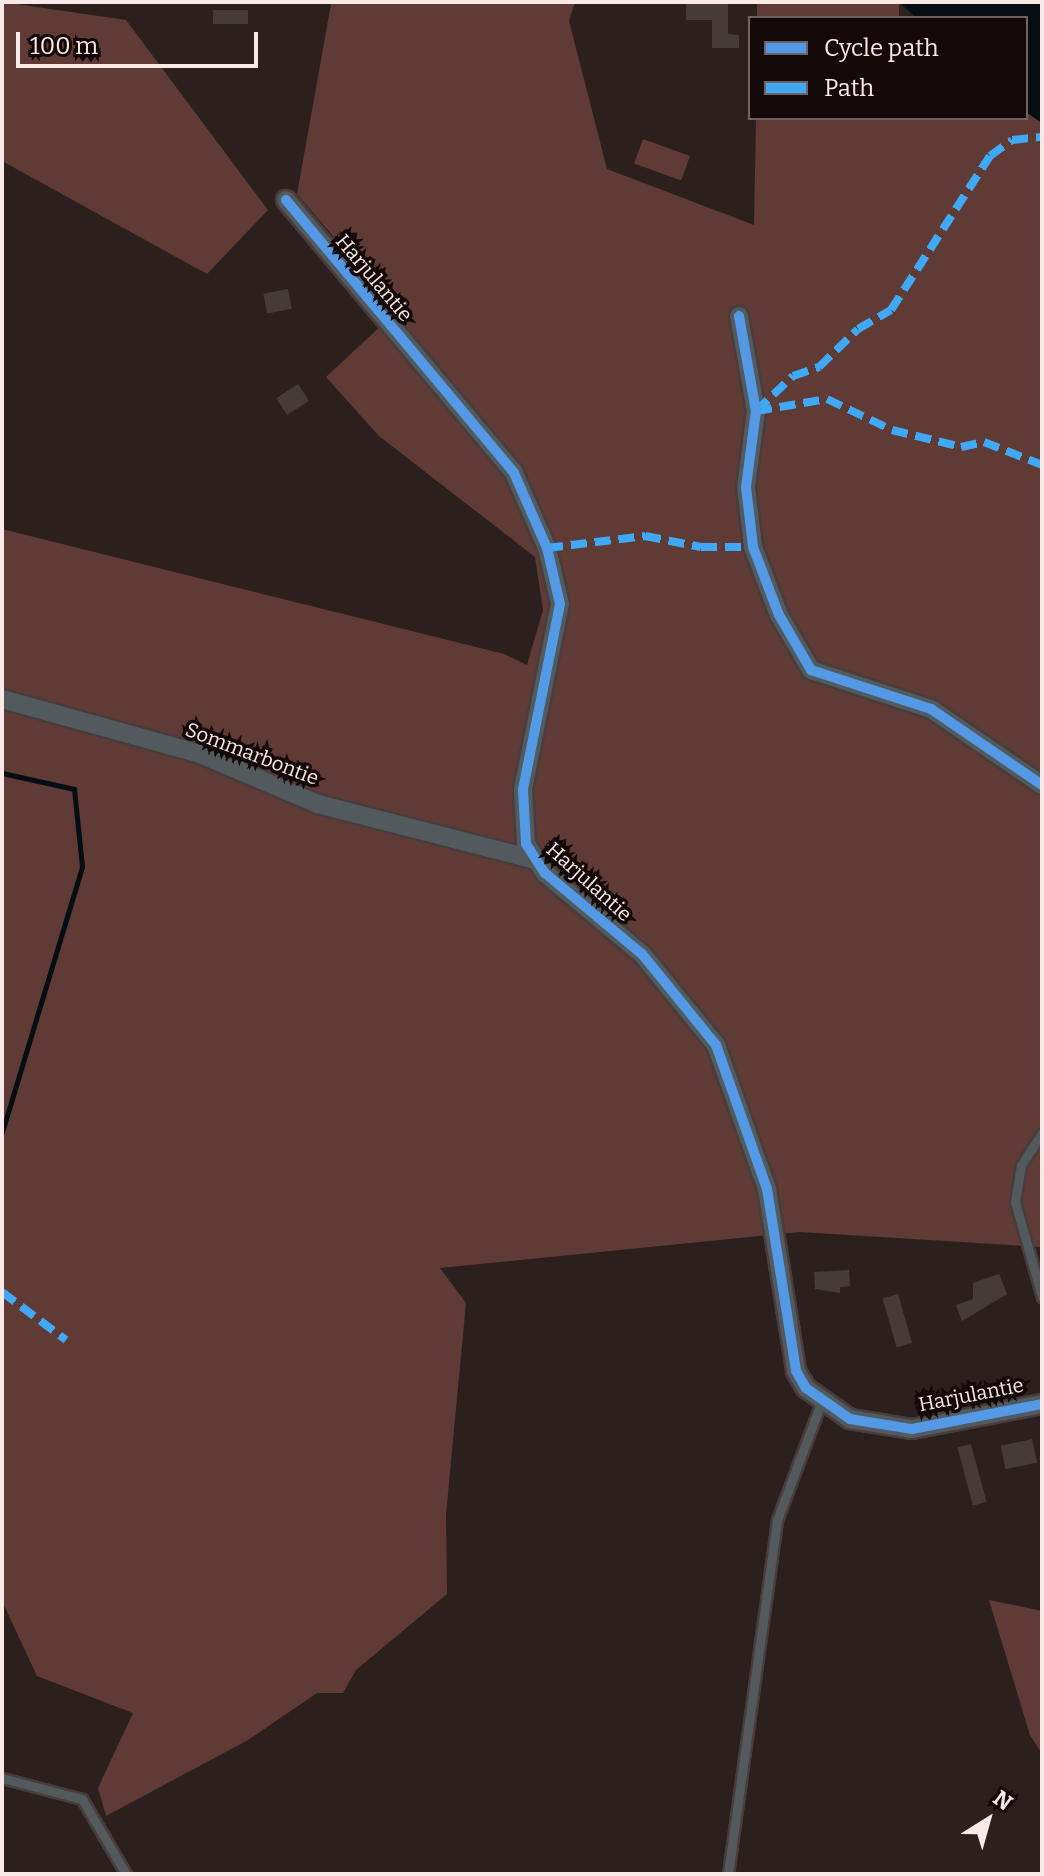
<!DOCTYPE html>
<style>
body{margin:0}
#map{position:relative;width:1044px;height:1876px;overflow:hidden;background:#2c201f;font-family:Bitter,serif}
div>[style]{position:absolute}
.green>*{inset:0;background:#603b35;transform-origin:0 0}
.water>*{inset:0;background:#040e13}
.stream>*{height:5px;margin:-2.5px;padding:0 2.5px;transform-origin:2.5px;border-radius:2.5px;background:#040e13}
.building>*{inset:0;background:#453c3a;transform-origin:0 0}
.roads{filter:drop-shadow(2px 0 #483d3c) drop-shadow(-2px 0 #483d3c) drop-shadow(0 2px #483d3c) drop-shadow(0 -2px #483d3c)}
.lane>*{height:9px;margin:-4.5px;padding:0 4.5px;transform-origin:4.5px;border-radius:4.5px;background:#525a5e}
.street>*{height:18px;margin:-9px;padding:0 9px;transform-origin:9px;border-radius:9px;background:#525a5e}
.quiet>*{height:8px;margin-top:-4px;transform-origin:0;background:repeating-linear-gradient(90deg,#3fa9f5 0 16px,transparent 0 24px)}
.cycleway>*{height:10px;margin:-5px;padding:0 5px;transform-origin:5px;border-radius:5px;background:#5399e6}
span{translate:-50% -50%;white-space:nowrap;text-align:center;line-height:1.15;-webkit-text-stroke:7px #130908;paint-order:stroke}
.street-label{font-size:20px;color:#f9e9e7}
.frame{position:absolute;inset:0;border:4px solid #f9e9e7;pointer-events:none}
.legend{position:absolute;left:748px;top:16px;width:280px;height:104px;box-sizing:border-box;background:#130908;border:2px solid #6f6361;margin:0;padding:10px 14px;list-style:none;font-size:24px;color:#f9e9e7}
.legend li{display:flex;align-items:center;gap:16px;height:40px}
.legend b{width:40px;border:2px solid #6f6361}
.north{position:absolute;left:948px;top:1780px;width:80px;height:80px;-webkit-text-stroke:6px #130908;paint-order:stroke;rotate:37deg;font-size:22px;font-weight:700;line-height:32px;text-align:center;color:#f9e9e7}
.north::after{content:'';display:block;margin:auto;width:28px;height:36px;background:#f9e9e7;clip-path:polygon(50% 0,100% 100%,50% 72%,0 100%)}
.scale{position:absolute;left:16px;top:32px;width:242px;height:36px;box-sizing:border-box;border:4px solid #f9e9e7;border-top:0;padding-left:10px;font-size:24px;line-height:28px;white-space:nowrap;color:#f9e9e7;-webkit-text-stroke:6px #130908;paint-order:stroke}
</style>
<div id="map">
<div class="green">
<div style="clip-path:polygon(2px 2px,126px 20px,268px 210px,207px 274px,2px 161px)"></div>
<div style="clip-path:polygon(575px 2px,569px 21px,607px 169px,754px 225px,756px 118px,1026px 118px,1026px 112px,1042px 123px,1042px 1247px,800px 1232px,440px 1268px,466px 1303px,446px 1514px,447px 1594px,356px 1670px,343px 1693px,317px 1693px,248px 1740px,106px 1816px,98px 1788px,133px 1713px,37px 1676px,2px 1601px,2px 529px,504px 654px,527px 665px,543px 610px,535px 557px,379px 436px,326px 377px,397px 311px,297px 194px,331px 4px)"></div>
<div style="left:757px;top:2px;width:142px;height:16px"></div>
<div style="left:643px;top:139px;width:50px;height:26px;rotate:20deg"></div>
<div style="clip-path:polygon(989px 1600px,1042px 1611px,1042px 1754px,1030px 1735px)"></div>
</div>
<div class="water">
<div style="clip-path:polygon(899px 2px,1042px 2px,1042px 123px,1026px 112px,1026px 18px,916px 18px)"></div>
</div>
<div class="stream">
<div style="left:2px;top:773px;width:74px;rotate:12.5deg"></div>
<div style="left:74px;top:789px;width:78px;rotate:84.1deg"></div>
<div style="left:82px;top:867px;width:277px;rotate:106.8deg"></div>
</div>
<div class="building">
<div style="clip-path:polygon(686px 2px,728px 2px,728px 34px,739px 35px,739px 48px,712px 48px,712px 20px,686px 20px)"></div>
<div style="left:248px;top:10px;width:14px;height:35px;rotate:90deg"></div>
<div style="left:288px;top:289px;width:20px;height:25px;rotate:79deg"></div>
<div style="left:298px;top:384px;width:20px;height:26px;rotate:57deg"></div>
<div style="clip-path:polygon(849px 1270px,850px 1286px,840px 1287px,840px 1293px,815px 1289px,814px 1272px)"></div>
<div style="clip-path:polygon(999px 1274px,1007px 1294px,962px 1321px,956px 1305px,973px 1299px,973px 1283px)"></div>
<div style="left:898px;top:1294px;width:51px;height:16px;rotate:74deg"></div>
<div style="left:1032px;top:1439px;width:24px;height:32px;rotate:78deg"></div>
<div style="left:971px;top:1444px;width:60px;height:14px;rotate:75deg"></div>
</div>
<div class="roads">
<div class="lane">
<div style="left:1042px;top:1133px;width:38px;rotate:123deg"></div>
<div style="left:1021px;top:1165px;width:37px;rotate:99deg"></div>
<div style="left:1015px;top:1202px;width:99px;rotate:74.1deg"></div>
<div style="left:2px;top:1778px;width:83px;rotate:14.7deg"></div>
<div style="left:82px;top:1799px;width:87px;rotate:59.6deg"></div>
<div style="left:728px;top:1874px;width:357px;rotate:-82.1deg"></div>
<div style="left:777px;top:1520px;width:125px;rotate:-69.4deg"></div>
</div>
<div class="street">
<div style="left:286px;top:200px;width:356px;rotate:50.1deg"></div>
<div style="left:514px;top:473px;width:82px;rotate:66.3deg"></div>
<div style="left:547px;top:548px;width:57px;rotate:76.9deg"></div>
<div style="left:560px;top:604px;width:190px;rotate:101.3deg"></div>
<div style="left:523px;top:790px;width:54px;rotate:86.8deg"></div>
<div style="left:526px;top:844px;width:35px;rotate:57deg"></div>
<div style="left:545px;top:873px;width:126px;rotate:39.9deg"></div>
<div style="left:642px;top:954px;width:117px;rotate:50.9deg"></div>
<div style="left:716px;top:1045px;width:153px;rotate:70.5deg"></div>
<div style="left:767px;top:1189px;width:184px;rotate:80.9deg"></div>
<div style="left:796px;top:1371px;width:20px;rotate:60deg"></div>
<div style="left:806px;top:1388px;width:54px;rotate:35.2deg"></div>
<div style="left:850px;top:1419px;width:63px;rotate:9.2deg"></div>
<div style="left:912px;top:1429px;width:132px;rotate:-10.9deg"></div>
<div style="left:739px;top:316px;width:97px;rotate:79.9deg"></div>
<div style="left:756px;top:411px;width:77px;rotate:97.5deg"></div>
<div style="left:746px;top:487px;width:60px;rotate:83.3deg"></div>
<div style="left:753px;top:547px;width:73px;rotate:69.1deg"></div>
<div style="left:779px;top:615px;width:64px;rotate:59.8deg"></div>
<div style="left:811px;top:670px;width:126px;rotate:18deg"></div>
<div style="left:931px;top:709px;width:135px;rotate:34.4deg"></div>
<div style="left:2px;top:699px;width:205px;rotate:15.5deg"></div>
<div style="left:200px;top:754px;width:128px;rotate:23deg"></div>
<div style="left:318px;top:804px;width:221px;rotate:14.4deg"></div>
</div>
</div>
<div class="quiet">
<div style="left:756px;top:411px;width:51px;rotate:-43.4deg"></div>
<div style="left:793px;top:376px;width:28px;rotate:-19deg"></div>
<div style="left:819px;top:367px;width:54px;rotate:-44.3deg"></div>
<div style="left:858px;top:329px;width:38px;rotate:-30deg"></div>
<div style="left:891px;top:310px;width:183px;rotate:-57.3deg"></div>
<div style="left:990px;top:156px;width:27px;rotate:-36deg"></div>
<div style="left:1012px;top:140px;width:30px;rotate:-6deg"></div>
<div style="left:756px;top:411px;width:72px;rotate:-9.6deg"></div>
<div style="left:827px;top:399px;width:72px;rotate:25.5deg"></div>
<div style="left:892px;top:430px;width:71px;rotate:13.8deg"></div>
<div style="left:961px;top:447px;width:24px;rotate:-12deg"></div>
<div style="left:984px;top:442px;width:62px;rotate:21.6deg"></div>
<div style="left:547px;top:548px;width:99px;rotate:-7deg"></div>
<div style="left:645px;top:536px;width:57px;rotate:11.1deg"></div>
<div style="left:701px;top:547px;width:52px"></div>
<div style="left:2px;top:1292px;width:80px;rotate:36.9deg"></div>
</div>
<div class="cycleway">
<div style="left:286px;top:200px;width:356px;rotate:50.1deg"></div>
<div style="left:514px;top:473px;width:82px;rotate:66.3deg"></div>
<div style="left:547px;top:548px;width:57px;rotate:76.9deg"></div>
<div style="left:560px;top:604px;width:190px;rotate:101.3deg"></div>
<div style="left:523px;top:790px;width:54px;rotate:86.8deg"></div>
<div style="left:526px;top:844px;width:35px;rotate:57deg"></div>
<div style="left:545px;top:873px;width:126px;rotate:39.9deg"></div>
<div style="left:642px;top:954px;width:117px;rotate:50.9deg"></div>
<div style="left:716px;top:1045px;width:153px;rotate:70.5deg"></div>
<div style="left:767px;top:1189px;width:184px;rotate:80.9deg"></div>
<div style="left:796px;top:1371px;width:20px;rotate:60deg"></div>
<div style="left:806px;top:1388px;width:54px;rotate:35.2deg"></div>
<div style="left:850px;top:1419px;width:63px;rotate:9.2deg"></div>
<div style="left:912px;top:1429px;width:132px;rotate:-10.9deg"></div>
<div style="left:739px;top:316px;width:97px;rotate:79.9deg"></div>
<div style="left:756px;top:411px;width:77px;rotate:97.5deg"></div>
<div style="left:746px;top:487px;width:60px;rotate:83.3deg"></div>
<div style="left:753px;top:547px;width:73px;rotate:69.1deg"></div>
<div style="left:779px;top:615px;width:64px;rotate:59.8deg"></div>
<div style="left:811px;top:670px;width:126px;rotate:18deg"></div>
<div style="left:931px;top:709px;width:135px;rotate:34.4deg"></div>
</div>
<div class="street-label">
<span style="left:374px;top:278px;rotate:50deg">Harjulantie</span>
<span style="left:252px;top:754px;rotate:21deg">Sommarbontie</span>
<span style="left:589px;top:882px;rotate:42deg">Harjulantie</span>
<span style="left:971px;top:1395px;rotate:-11deg">Harjulantie</span>
</div>
<div class="frame"></div>
<ul class="legend">
<li><b style="height:10px;background:#5399e6"></b>Cycle path</li>
<li><b style="height:10px;background:#3fa9f5"></b>Path</li>
</ul>
<div class="north">N</div>
<div class="scale">100 m</div>
</div>
